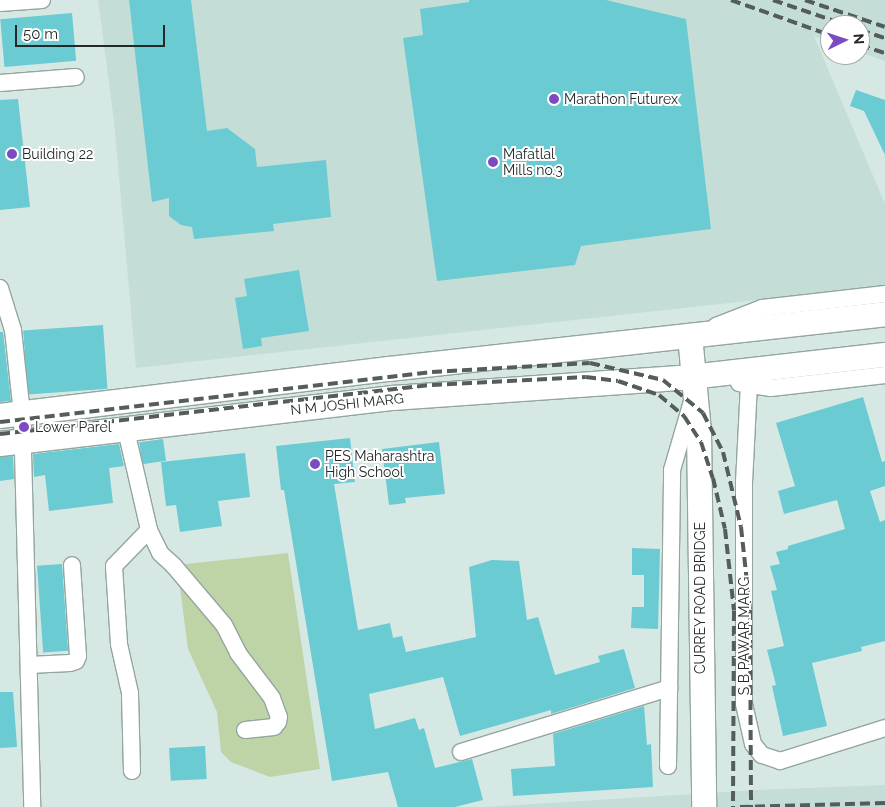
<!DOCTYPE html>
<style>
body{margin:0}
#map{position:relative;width:885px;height:807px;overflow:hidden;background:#d6e8e3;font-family:Raleway,sans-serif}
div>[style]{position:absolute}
.built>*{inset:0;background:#c4ded7}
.green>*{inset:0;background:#bed4a7}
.building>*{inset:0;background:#6bcbd2;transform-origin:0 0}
.roads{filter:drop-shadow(1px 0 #94a5a0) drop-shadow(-1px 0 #94a5a0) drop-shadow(0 1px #94a5a0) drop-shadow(0 -1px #94a5a0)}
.street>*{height:16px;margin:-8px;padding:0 8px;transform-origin:8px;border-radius:8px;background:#fff}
.secondary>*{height:24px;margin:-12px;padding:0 12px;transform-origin:12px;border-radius:12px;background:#fff}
.rail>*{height:4px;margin-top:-2px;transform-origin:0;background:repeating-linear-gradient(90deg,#545d5b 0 10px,transparent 0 15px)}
.dots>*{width:14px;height:14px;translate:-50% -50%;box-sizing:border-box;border:2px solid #fff;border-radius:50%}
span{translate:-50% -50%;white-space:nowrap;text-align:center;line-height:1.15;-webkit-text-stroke:4px #fff;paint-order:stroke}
.poi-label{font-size:14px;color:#232928}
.left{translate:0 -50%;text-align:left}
.street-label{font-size:14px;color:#232928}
.north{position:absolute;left:820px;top:15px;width:50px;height:50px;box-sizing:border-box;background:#fff;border:1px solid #a7a9a9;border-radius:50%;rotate:86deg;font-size:14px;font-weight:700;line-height:20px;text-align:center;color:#232928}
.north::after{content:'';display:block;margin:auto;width:18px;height:22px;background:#7c4bc2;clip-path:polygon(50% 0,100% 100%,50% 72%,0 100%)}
.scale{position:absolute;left:15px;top:25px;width:150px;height:22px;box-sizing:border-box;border:2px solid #232928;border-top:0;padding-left:6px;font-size:15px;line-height:18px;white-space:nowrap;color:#232928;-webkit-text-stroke:4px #fff;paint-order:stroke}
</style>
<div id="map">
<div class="built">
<div style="clip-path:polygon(98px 0,885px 0,885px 61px,860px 52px,860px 25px,830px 25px,830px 41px,814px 36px,885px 204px,885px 286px,136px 368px,114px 121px)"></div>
<div style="clip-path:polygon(885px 785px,885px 807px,486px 807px,757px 790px)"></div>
</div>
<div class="green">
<div style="clip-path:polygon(288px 553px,320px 769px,270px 777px,231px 762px,221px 752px,217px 712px,188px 649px,177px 565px)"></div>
</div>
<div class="building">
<div style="clip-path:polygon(129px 0,191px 0,207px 131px,227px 128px,255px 149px,257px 167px,326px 160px,331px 217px,273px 224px,274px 231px,194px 239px,192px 227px,181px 225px,169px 216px,169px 198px,152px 202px)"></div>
<div style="clip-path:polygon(469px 0,606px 0,686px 19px,711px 229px,581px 246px,575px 265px,437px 281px,403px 38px,423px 35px,420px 9px,469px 2px)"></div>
<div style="left:72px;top:13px;width:48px;height:72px;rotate:85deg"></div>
<div style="clip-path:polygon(856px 90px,885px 100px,885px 155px,864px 111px,850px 106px)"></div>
<div style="clip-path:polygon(18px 99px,30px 207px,0 210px,0 100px)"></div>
<div style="clip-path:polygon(299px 270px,309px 331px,261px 338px,262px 346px,243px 349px,235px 298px,247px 296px,244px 279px)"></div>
<div style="left:103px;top:325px;width:64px;height:80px;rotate:86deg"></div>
<div style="clip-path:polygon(0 332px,3px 332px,11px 401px,0 402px)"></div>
<div style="clip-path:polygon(863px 397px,882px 462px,885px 461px,885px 486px,870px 491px,880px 522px,885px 520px,885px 641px,861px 647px,862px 651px,812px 663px,827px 726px,783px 736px,772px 686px,776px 685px,767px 650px,784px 646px,771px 591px,777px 590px,770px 566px,780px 564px,776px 552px,788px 549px,788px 546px,845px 529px,837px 500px,784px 514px,778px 491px,795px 486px,776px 423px)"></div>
<div style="clip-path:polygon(350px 438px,355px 482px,334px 484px,358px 630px,390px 623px,393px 638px,402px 636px,406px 652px,476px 637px,469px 567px,492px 560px,519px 561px,527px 620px,538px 617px,555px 675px,600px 662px,598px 656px,624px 649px,635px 688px,551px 714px,551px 710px,460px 736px,443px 677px,369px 694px,375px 729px,415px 718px,419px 730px,424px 728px,435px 768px,472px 759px,483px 800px,455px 807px,398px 807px,388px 772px,332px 781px,284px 490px,281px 490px,276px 446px)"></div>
<div style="left:163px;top:439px;width:22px;height:24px;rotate:82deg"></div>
<div style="clip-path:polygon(439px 442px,445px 494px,405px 498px,406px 503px,389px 505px,382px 449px)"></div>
<div style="clip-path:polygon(119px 444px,124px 466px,109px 468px,113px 503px,49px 511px,45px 475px,34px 477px,33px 454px)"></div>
<div style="clip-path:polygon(245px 453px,250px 497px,218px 501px,222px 526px,180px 532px,176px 505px,166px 506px,161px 462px)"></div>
<div style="clip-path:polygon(13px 456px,14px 479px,0 481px,0 457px)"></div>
<div style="clip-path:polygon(632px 548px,660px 549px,658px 629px,631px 628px,632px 607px,644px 607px,644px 575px,632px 575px)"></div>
<div style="left:62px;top:564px;width:87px;height:25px;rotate:86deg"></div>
<div style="clip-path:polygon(0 692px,13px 692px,17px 747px,0 748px)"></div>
<div style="clip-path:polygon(644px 706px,647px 745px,651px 744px,653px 787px,513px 796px,511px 769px,555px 766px,553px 734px)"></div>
<div style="left:205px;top:746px;width:33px;height:36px;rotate:87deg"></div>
</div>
<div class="roads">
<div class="street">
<div style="left:0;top:3px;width:42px;rotate:-4.1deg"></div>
<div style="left:0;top:83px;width:76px;rotate:-4.5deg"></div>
<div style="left:0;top:288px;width:44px;rotate:72.8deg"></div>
<div style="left:13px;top:330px;width:84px;rotate:83.9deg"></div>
<div style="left:22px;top:414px;width:393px;rotate:88.5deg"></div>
<div style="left:716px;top:326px;width:49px;rotate:-21.4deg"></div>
<div style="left:762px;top:308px;width:124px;rotate:-6.5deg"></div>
<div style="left:739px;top:383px;width:32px;rotate:9deg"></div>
<div style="left:771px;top:388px;width:115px;rotate:-6.5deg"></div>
<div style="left:749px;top:384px;width:98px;rotate:92.9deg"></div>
<div style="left:744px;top:482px;width:222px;rotate:90deg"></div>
<div style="left:744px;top:704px;width:41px;rotate:77.3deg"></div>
<div style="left:753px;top:744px;width:14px;rotate:51deg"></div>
<div style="left:762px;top:755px;width:19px;rotate:18deg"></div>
<div style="left:780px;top:761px;width:110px;rotate:-17.4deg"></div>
<div style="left:126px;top:430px;width:103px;rotate:77deg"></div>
<div style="left:149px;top:530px;width:25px;rotate:64deg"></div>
<div style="left:160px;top:553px;width:19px;rotate:43deg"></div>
<div style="left:174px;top:566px;width:77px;rotate:49.7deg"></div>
<div style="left:224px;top:625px;width:31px;rotate:63deg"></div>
<div style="left:238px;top:653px;width:56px;rotate:52.9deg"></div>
<div style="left:272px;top:698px;width:20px;rotate:70deg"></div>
<div style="left:279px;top:717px;width:5px;rotate:101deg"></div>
<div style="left:278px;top:722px;width:6px;rotate:129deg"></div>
<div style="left:274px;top:727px;width:29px;rotate:174deg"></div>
<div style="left:29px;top:665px;width:41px;rotate:-2.8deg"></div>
<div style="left:70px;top:663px;width:6px;rotate:-18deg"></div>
<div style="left:76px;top:661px;width:5px;rotate:-68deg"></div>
<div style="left:78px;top:656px;width:91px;rotate:-93.8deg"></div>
<div style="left:461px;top:752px;width:218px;rotate:-17.1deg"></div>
<div style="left:668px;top:766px;width:296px;rotate:-89.2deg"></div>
<div style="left:672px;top:470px;width:72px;rotate:-73.8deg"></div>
<div style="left:132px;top:771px;width:78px;rotate:-91.5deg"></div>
<div style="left:130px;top:693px;width:50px;rotate:-102.7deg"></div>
<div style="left:119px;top:644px;width:78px;rotate:-93.7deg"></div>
<div style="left:114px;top:566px;width:50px;rotate:-45.8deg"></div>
</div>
<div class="secondary">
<div style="left:690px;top:336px;width:95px;rotate:84.6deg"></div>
<div style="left:699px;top:431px;width:376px;rotate:89.2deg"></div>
<div style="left:0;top:416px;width:392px;rotate:-6.9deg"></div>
<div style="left:389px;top:369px;width:499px;rotate:-6.3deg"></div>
<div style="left:0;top:444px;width:396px;rotate:-6.7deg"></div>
<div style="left:393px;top:398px;width:290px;rotate:-4deg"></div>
<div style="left:682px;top:378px;width:204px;rotate:-6.5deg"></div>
</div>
</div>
<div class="rail">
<div style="left:731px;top:0;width:105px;rotate:19.5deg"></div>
<div style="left:773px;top:0;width:77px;rotate:18.9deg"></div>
<div style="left:805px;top:0;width:84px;rotate:18.6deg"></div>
<div style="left:860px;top:30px;width:26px;rotate:18deg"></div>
<div style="left:860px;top:45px;width:26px;rotate:18deg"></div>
<div style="left:0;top:422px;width:435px;rotate:-6.6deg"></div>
<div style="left:432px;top:372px;width:158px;rotate:-3.3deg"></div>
<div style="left:590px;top:363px;width:75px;rotate:13.1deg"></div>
<div style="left:663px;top:380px;width:52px;rotate:39.5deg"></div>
<div style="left:703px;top:413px;width:44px;rotate:62.9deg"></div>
<div style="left:723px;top:452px;width:77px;rotate:76.5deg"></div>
<div style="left:741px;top:527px;width:83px;rotate:83.8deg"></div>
<div style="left:750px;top:610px;width:197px;rotate:89.7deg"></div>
<div style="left:0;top:434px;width:435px;rotate:-6.5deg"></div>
<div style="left:432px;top:385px;width:154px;rotate:-3deg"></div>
<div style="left:586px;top:377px;width:32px;rotate:7deg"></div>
<div style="left:618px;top:381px;width:43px;rotate:18.9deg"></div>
<div style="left:659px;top:395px;width:33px;rotate:40deg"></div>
<div style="left:684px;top:416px;width:31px;rotate:57deg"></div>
<div style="left:701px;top:442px;width:38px;rotate:72deg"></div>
<div style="left:713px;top:478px;width:52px;rotate:76.8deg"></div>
<div style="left:725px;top:529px;width:82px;rotate:83.7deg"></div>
<div style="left:734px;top:611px;width:196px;rotate:90.3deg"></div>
<div style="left:740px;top:807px;width:145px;rotate:-1.6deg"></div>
</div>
<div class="dots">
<div style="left:554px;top:99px;background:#7c4bc2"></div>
<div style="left:12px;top:154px;background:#7c4bc2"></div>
<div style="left:493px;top:162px;background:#7c4bc2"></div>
<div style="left:24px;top:427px;background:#7c4bc2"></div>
<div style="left:315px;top:464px;background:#7c4bc2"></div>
</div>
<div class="poi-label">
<span class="left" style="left:564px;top:99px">Marathon Futurex</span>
<span class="left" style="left:22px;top:154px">Building 22</span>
<span class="left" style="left:503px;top:162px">Mafatlal<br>Mills no.3</span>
<span class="left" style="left:35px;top:427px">Lower Parel</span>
<span class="left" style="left:325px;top:464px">PES Maharashtra<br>High School</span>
</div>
<div class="street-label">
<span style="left:347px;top:404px;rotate:-6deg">N M JOSHI MARG</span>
<span style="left:700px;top:598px;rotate:-90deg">CURREY ROAD BRIDGE</span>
<span style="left:744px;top:636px;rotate:-90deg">S B PAWAR MARG</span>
</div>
<div class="north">N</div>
<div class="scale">50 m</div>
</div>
